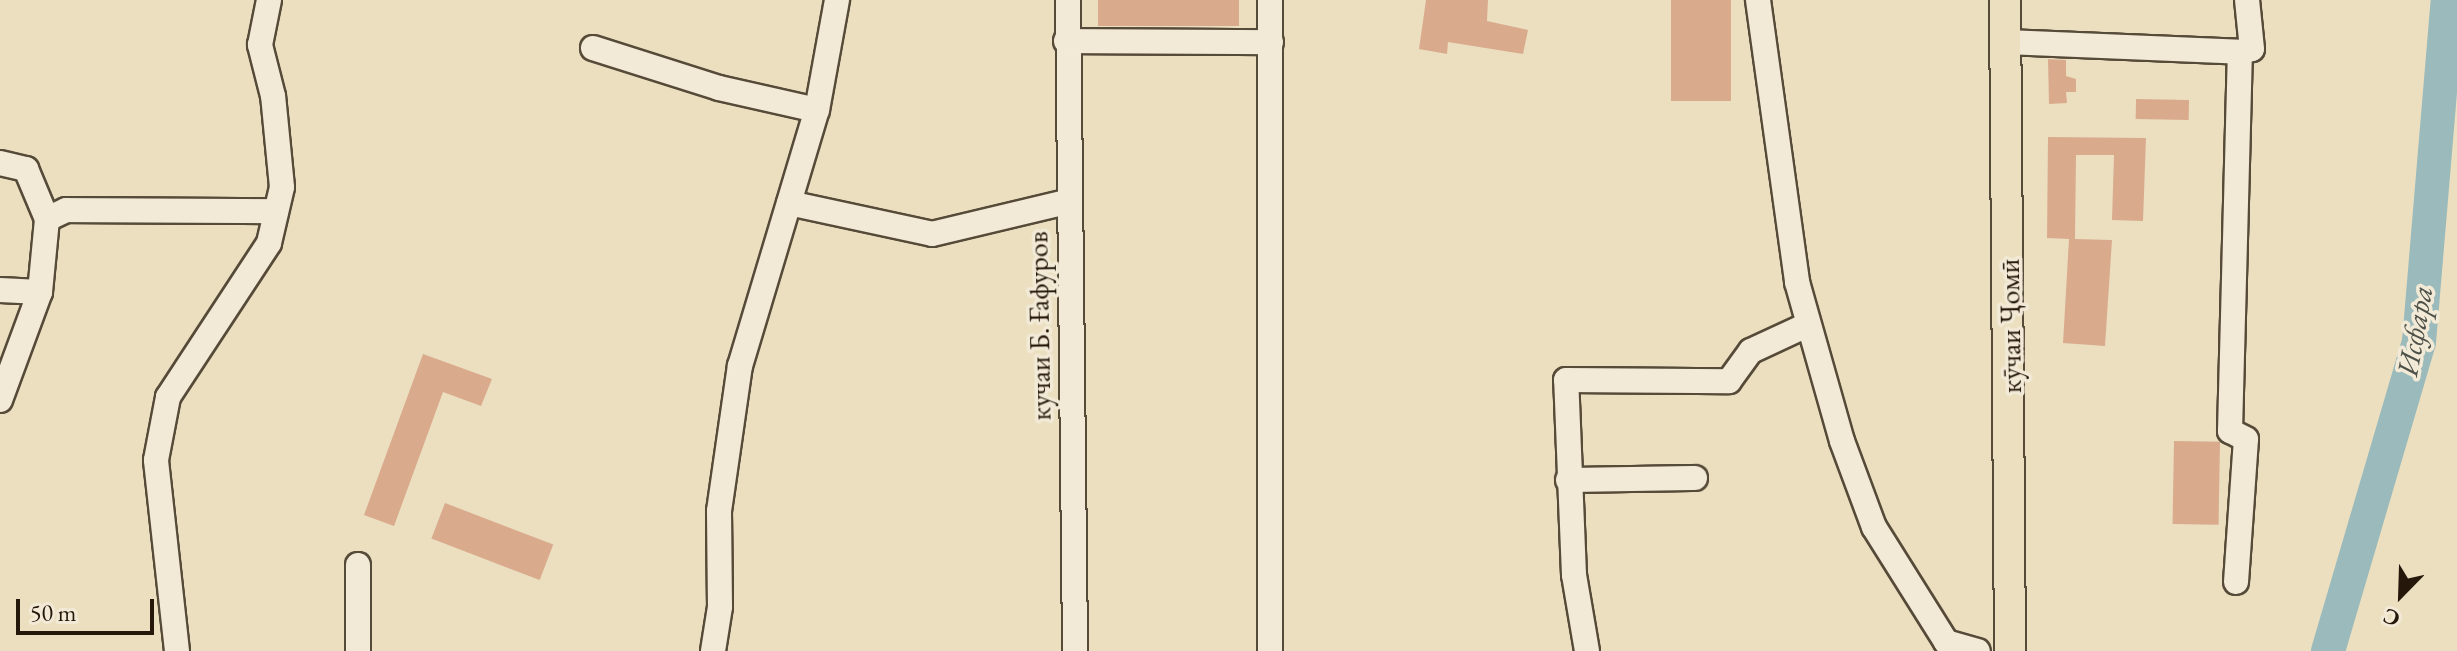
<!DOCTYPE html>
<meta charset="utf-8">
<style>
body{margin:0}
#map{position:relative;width:2457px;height:651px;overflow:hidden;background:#ebdfc0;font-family:"EB Garamond",serif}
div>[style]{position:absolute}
.river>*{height:34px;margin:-17px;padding:0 17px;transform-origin:17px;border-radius:17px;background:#9bbabb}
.building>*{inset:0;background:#daaa8d;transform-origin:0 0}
.roads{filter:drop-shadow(2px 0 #564a38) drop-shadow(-2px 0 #564a38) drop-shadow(0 2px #564a38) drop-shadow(0 -2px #564a38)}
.minor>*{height:24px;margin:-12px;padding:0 12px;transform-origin:12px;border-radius:12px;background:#f2ead6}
.major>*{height:30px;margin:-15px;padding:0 15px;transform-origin:15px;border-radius:15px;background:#ebdfc0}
span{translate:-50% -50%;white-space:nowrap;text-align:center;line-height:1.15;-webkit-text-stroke:7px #f2ead6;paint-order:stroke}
.street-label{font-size:28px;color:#25180b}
.water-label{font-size:30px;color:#4e5149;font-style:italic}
.north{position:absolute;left:2361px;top:555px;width:80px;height:80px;-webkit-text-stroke:6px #f2ead6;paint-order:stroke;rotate:203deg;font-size:22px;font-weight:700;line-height:32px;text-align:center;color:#25180b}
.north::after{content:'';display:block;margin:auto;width:28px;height:36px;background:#25180b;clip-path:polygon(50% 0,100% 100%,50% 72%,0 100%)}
.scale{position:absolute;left:16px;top:599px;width:138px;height:36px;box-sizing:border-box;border:4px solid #25180b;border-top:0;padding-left:10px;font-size:24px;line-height:28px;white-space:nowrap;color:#25180b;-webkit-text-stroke:6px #f2ead6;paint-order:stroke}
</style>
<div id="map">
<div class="river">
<div style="left:2328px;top:651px;width:322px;rotate:-73.6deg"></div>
<div style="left:2419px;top:342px;width:343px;rotate:-85.2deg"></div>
</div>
<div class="building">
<div style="left:1098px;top:0;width:141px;height:26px"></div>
<div style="clip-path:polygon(1426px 0,1488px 0,1487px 21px,1528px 30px,1523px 54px,1448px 42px,1447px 54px,1419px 49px)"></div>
<div style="left:1671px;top:0;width:60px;height:101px"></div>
<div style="clip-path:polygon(2048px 59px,2066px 60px,2066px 76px,2076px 79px,2076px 92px,2066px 92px,2067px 103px,2049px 104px)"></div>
<div style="left:2136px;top:99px;width:53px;height:20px;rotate:1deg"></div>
<div style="clip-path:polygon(2048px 137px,2146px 138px,2143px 221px,2112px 220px,2114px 155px,2076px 155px,2075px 239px,2112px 240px,2105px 346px,2063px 343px,2069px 239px,2047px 238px)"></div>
<div style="clip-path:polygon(423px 354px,492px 379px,481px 406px,443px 392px,394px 526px,364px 515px)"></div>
<div style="left:2174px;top:441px;width:46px;height:83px;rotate:1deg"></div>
<div style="left:445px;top:503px;width:116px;height:38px;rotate:21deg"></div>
</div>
<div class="roads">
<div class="minor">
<div style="left:1068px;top:0;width:651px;rotate:89.38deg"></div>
<div style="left:1758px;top:0;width:285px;rotate:82.1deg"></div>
<div style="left:1797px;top:282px;width:165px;rotate:74.2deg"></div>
<div style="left:1842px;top:441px;width:92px;rotate:69.6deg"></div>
<div style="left:1874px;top:527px;width:136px;rotate:57.9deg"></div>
<div style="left:1946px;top:642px;width:33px;rotate:16deg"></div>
<div style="left:1066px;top:41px;width:205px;rotate:0.3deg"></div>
<div style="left:2006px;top:42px;width:234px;rotate:2.4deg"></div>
<div style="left:2240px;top:52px;width:12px;rotate:-14deg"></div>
<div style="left:2252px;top:49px;width:49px;rotate:-95.8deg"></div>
<div style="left:593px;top:48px;width:132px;rotate:17.6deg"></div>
<div style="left:719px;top:88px;width:100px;rotate:12.7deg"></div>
<div style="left:0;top:163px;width:27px;rotate:13deg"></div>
<div style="left:26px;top:169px;width:54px;rotate:67.2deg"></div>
<div style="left:789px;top:203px;width:146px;rotate:12.2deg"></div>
<div style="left:932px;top:234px;width:138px;rotate:-13.4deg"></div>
<div style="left:0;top:290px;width:40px;rotate:2.9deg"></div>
<div style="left:0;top:400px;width:115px;rotate:-69.7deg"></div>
<div style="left:40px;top:292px;width:73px;rotate:-84.5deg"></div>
<div style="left:47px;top:219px;width:21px;rotate:-25deg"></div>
<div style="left:66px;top:210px;width:210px;rotate:0.3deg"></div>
<div style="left:1568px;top:480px;width:127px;rotate:-0.9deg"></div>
<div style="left:358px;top:565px;width:86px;rotate:90deg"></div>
<div style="left:2236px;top:582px;width:143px;rotate:-86deg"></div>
<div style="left:2246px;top:439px;width:18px;rotate:-153deg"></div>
<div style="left:2230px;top:431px;width:379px;rotate:-88.5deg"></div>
<div style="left:177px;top:651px;width:192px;rotate:-96.3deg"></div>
<div style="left:156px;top:460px;width:64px;rotate:-79.2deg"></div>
<div style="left:168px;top:397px;width:184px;rotate:-56.7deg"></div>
<div style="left:269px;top:243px;width:57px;rotate:-76.9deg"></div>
<div style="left:282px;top:187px;width:91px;rotate:-95.6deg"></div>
<div style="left:273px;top:96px;width:53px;rotate:-104.3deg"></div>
<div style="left:260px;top:45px;width:46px;rotate:-78.7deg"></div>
<div style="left:713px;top:651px;width:45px;rotate:-81deg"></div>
<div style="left:720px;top:607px;width:96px;rotate:-90.6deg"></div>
<div style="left:719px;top:511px;width:147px;rotate:-81.8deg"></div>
<div style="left:740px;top:366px;width:267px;rotate:-73.3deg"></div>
<div style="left:817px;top:110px;width:112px;rotate:-79.7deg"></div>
<div style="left:1270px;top:651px;width:651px;rotate:-90deg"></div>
<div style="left:1587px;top:651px;width:77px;rotate:-99.7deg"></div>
<div style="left:1574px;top:575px;width:195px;rotate:-92.3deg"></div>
<div style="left:1566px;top:380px;width:163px;rotate:0.4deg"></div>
<div style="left:1729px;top:381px;width:37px;rotate:-54deg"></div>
<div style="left:1751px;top:351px;width:62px;rotate:-24.9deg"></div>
</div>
<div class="major">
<div style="left:2005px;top:0;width:651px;rotate:89.56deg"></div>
</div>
</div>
<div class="street-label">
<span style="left:1039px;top:326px;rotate:-91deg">кучаи Б. Ғафуров</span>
<span style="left:2010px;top:326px;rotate:-91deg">кӯчаи Ҷомӣ</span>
</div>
<div class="water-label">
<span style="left:2415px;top:331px;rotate:-80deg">Исфара</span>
</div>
<div class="north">С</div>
<div class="scale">50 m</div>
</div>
